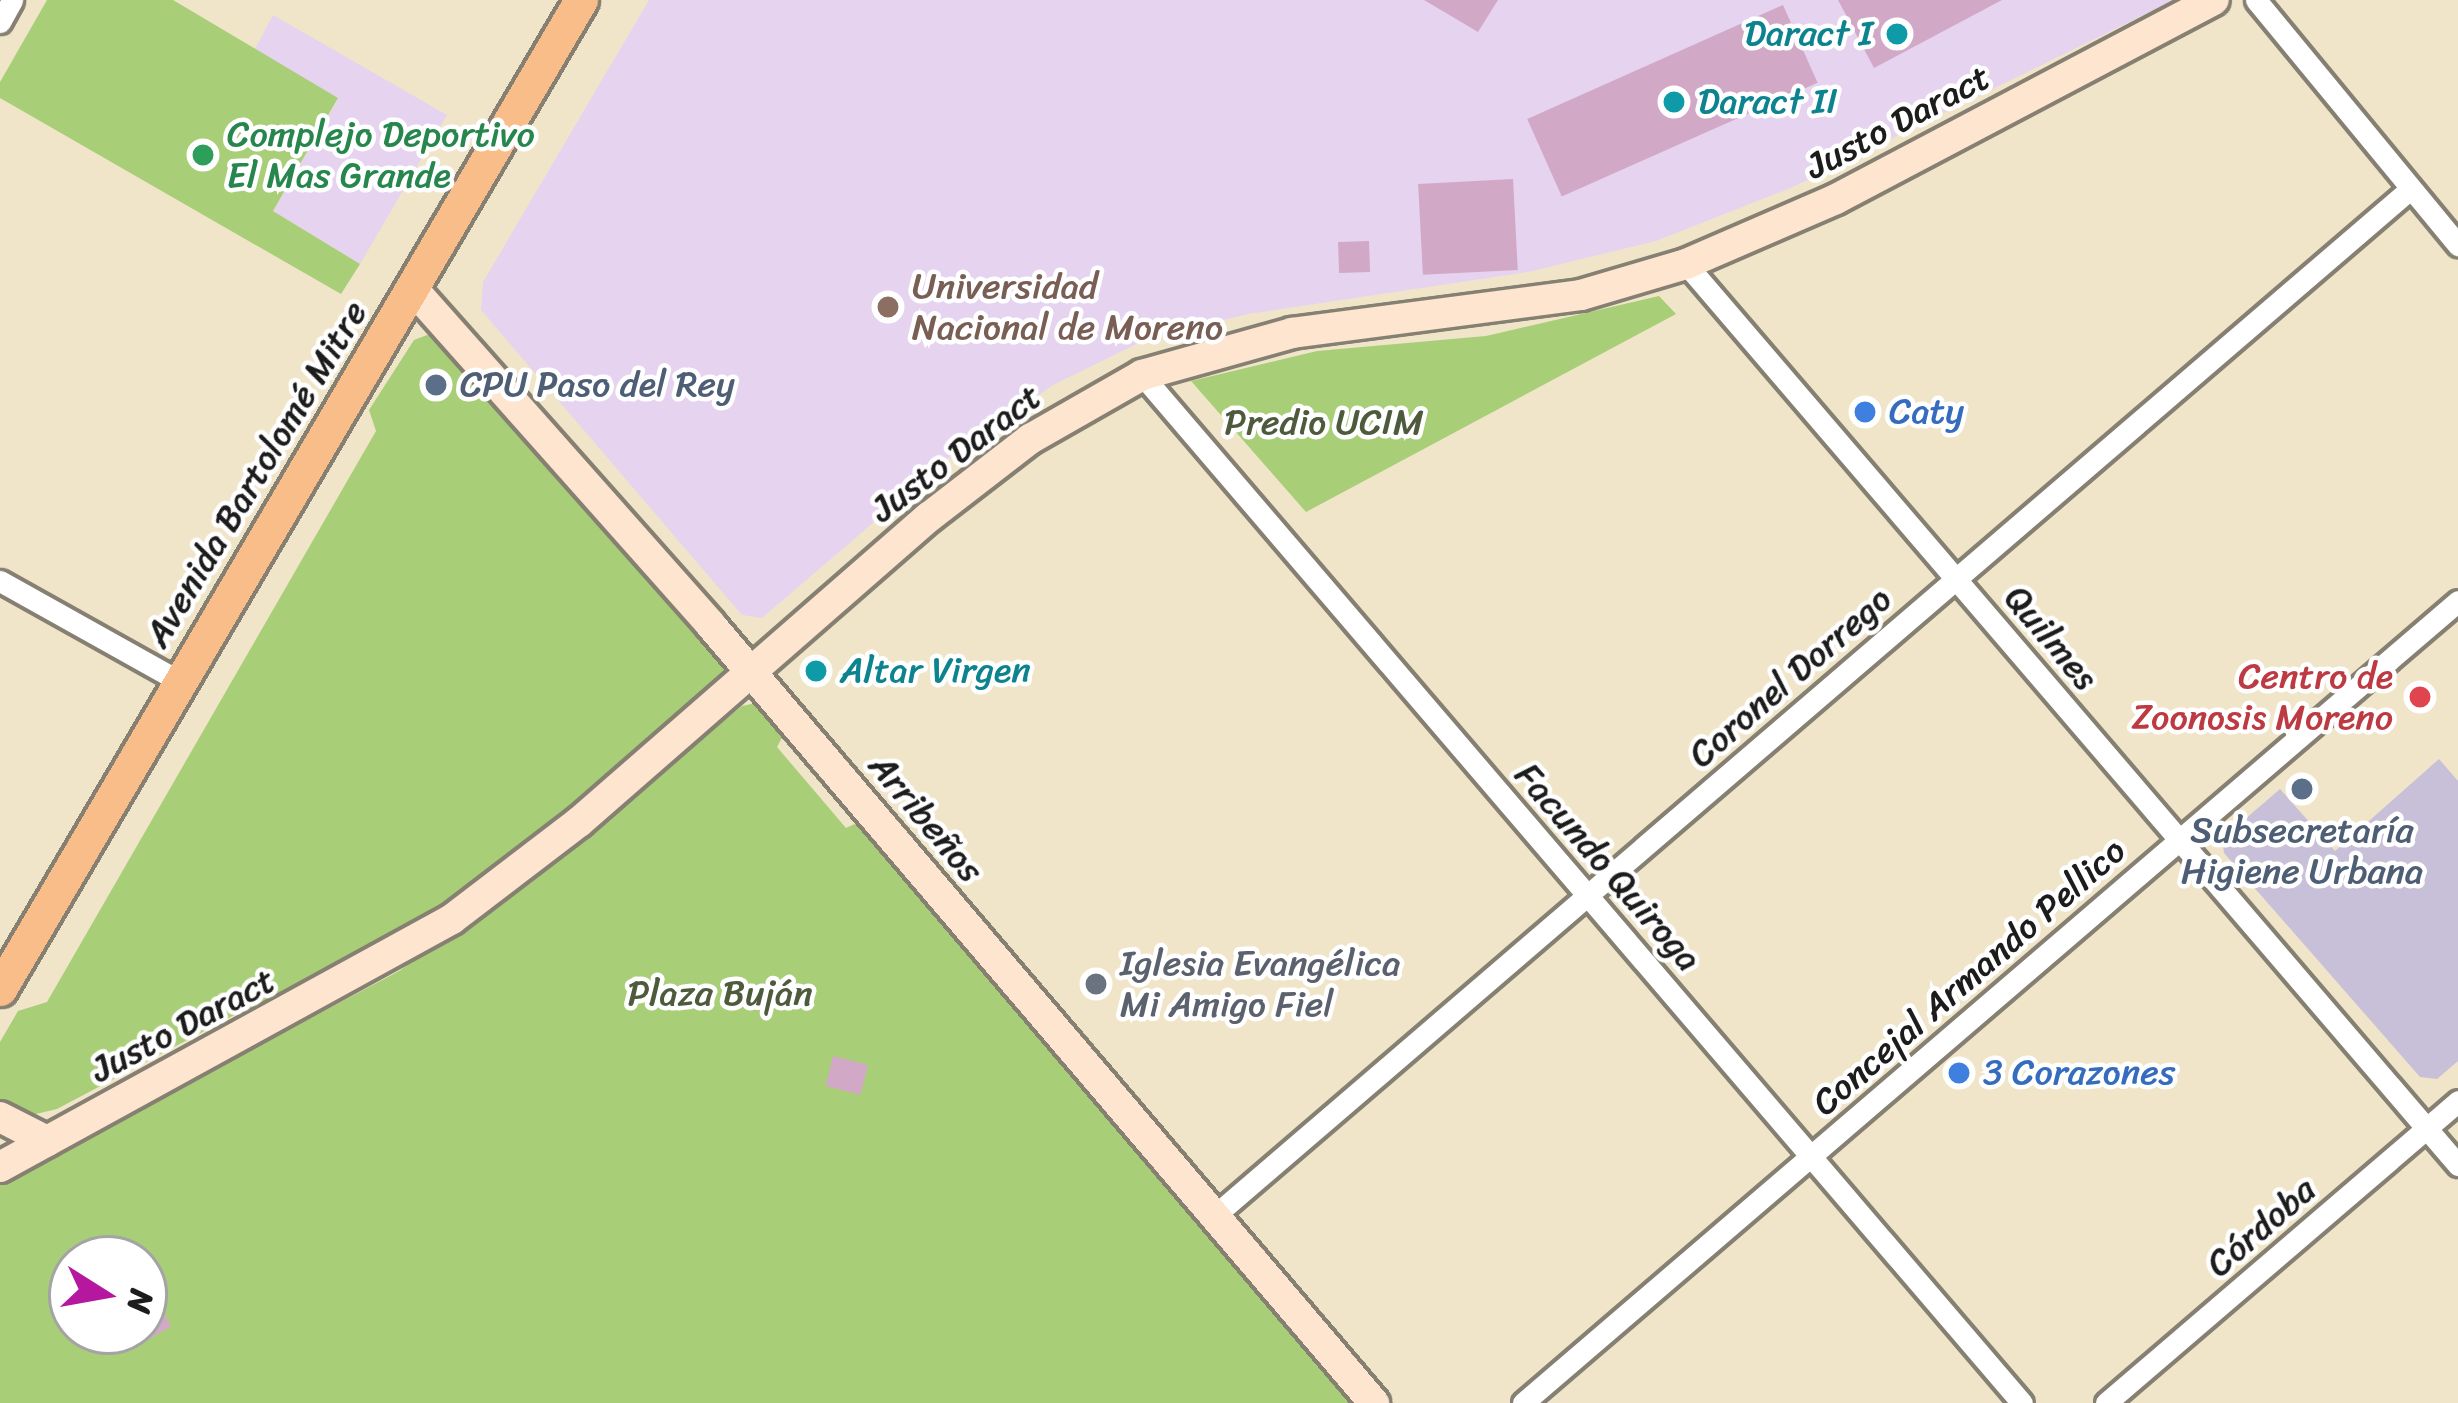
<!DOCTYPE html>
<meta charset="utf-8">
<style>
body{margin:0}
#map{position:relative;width:2458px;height:1403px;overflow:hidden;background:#f0e5c9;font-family:Sriracha,sans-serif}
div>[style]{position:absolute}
.built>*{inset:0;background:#e6d3f0}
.industrial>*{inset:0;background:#c8c0d8}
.green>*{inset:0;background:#a9ce78}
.building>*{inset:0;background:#d1a9c7;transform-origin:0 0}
.roads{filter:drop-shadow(3px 0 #868072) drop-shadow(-3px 0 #868072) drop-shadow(0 3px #868072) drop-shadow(0 -3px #868072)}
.street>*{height:21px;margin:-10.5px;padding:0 10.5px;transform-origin:10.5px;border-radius:10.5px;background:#fff}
.secondary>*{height:30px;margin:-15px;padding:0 15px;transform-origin:15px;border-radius:15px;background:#fde5d0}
.primary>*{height:33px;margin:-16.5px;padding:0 16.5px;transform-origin:16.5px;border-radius:16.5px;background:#f9bd89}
.dots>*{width:33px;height:33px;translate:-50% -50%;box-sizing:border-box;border:6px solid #fff;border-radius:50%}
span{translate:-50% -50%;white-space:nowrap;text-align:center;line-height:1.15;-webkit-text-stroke:9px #fff;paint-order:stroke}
.culture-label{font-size:36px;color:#0d838f}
.right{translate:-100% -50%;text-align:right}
.left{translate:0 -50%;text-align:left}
.street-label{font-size:36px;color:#1c1c1c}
.leisure-label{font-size:36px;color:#27864d}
.education-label{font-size:36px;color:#785e54}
.service-label{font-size:36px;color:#4e5e75}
.shop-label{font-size:36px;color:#366cbe}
.park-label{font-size:36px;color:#4d5a3c}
.health-label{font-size:36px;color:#be3a42}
.worship-label{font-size:36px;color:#5b616d}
.north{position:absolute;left:48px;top:1235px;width:120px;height:120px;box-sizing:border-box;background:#fff;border:3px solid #a4a4a4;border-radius:50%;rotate:101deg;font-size:33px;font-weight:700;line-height:48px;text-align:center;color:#1c1c1c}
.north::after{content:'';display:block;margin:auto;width:42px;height:54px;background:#b5179e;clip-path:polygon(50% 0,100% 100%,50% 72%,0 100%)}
</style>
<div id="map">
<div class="built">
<div style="clip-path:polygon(649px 0,2174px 0,1793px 187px,1656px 241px,1528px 272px,1248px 314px,1147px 339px,1053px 385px,950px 457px,762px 618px,742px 615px,481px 310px,483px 282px)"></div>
<div style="clip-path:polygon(273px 15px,447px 115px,360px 264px,273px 211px,338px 99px,255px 49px)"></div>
</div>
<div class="industrial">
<div style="clip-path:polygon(2439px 759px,2458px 781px,2458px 1061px,2437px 1079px,2420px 1077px,2224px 853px,2222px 839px,2280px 789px,2335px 851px)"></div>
</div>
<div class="green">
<div style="clip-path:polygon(47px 0,173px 0,338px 98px,273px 211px,360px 264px,341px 294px,0 98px,0 82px)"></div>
<div style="clip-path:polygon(1659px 296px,1676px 314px,1306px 512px,1191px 381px,1317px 351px,1486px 336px)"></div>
<div style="clip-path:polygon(427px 335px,440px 339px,728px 673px,581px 805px,438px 913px,309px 988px,240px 1012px,57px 1109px,23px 1117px,0 1105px,0 1042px,18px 1011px,47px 1002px,376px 431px,369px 410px,414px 340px)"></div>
<div style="clip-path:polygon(evenodd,756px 703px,785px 732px,777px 747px,846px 828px,861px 821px,1349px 1403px,0 1403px,0 1184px,399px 971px,542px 870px,742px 706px,756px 703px,72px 1259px,144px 1259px,144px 1331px,72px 1331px,72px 1259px)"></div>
</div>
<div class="building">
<div style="clip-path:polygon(1424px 0,1498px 0,1478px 32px)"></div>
<div style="clip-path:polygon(1838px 0,2002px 0,1874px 68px)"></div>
<div style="left:1783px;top:5px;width:85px;height:280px;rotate:66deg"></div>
<div style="left:1513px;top:179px;width:91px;height:95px;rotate:87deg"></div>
<div style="left:1369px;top:241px;width:31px;height:31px;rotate:88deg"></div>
<div style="left:833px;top:1056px;width:36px;height:31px;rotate:14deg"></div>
<div style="clip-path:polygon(144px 1275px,171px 1326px,144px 1342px)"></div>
</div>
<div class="roads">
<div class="street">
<div style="left:2256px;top:0;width:318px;rotate:50.5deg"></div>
<div style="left:0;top:22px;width:25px;rotate:-61deg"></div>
<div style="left:1686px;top:264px;width:1187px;rotate:49.41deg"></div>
<div style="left:1142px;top:375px;width:1353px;rotate:49.44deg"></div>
<div style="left:0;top:581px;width:203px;rotate:29.2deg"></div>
<div style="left:1214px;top:1216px;width:1576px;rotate:-40.65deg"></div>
<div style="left:1523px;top:1403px;width:1232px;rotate:-40.62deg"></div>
<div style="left:2106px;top:1403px;width:464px;rotate:-40.6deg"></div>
</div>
<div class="secondary">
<div style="left:412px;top:288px;width:449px;rotate:48.4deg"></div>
<div style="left:710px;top:624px;width:1024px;rotate:49.56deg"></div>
<div style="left:0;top:1117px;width:53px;rotate:27.1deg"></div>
<div style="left:0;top:1167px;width:516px;rotate:-28.75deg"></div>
<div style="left:452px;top:919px;width:160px;rotate:-37.4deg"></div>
<div style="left:579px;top:822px;width:464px;rotate:-41.1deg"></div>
<div style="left:929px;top:517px;width:128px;rotate:-37.7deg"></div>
<div style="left:1030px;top:439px;width:129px;rotate:-29.7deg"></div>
<div style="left:1142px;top:375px;width:156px;rotate:-15.6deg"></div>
<div style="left:1292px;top:333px;width:291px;rotate:-7.5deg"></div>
<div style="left:1581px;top:295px;width:109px;rotate:-16.4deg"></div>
<div style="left:1686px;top:264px;width:163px;rotate:-23.4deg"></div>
<div style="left:1836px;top:199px;width:427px;rotate:-27.8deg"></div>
</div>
<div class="primary">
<div style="left:0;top:989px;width:1147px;rotate:-59.57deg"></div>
</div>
</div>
<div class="dots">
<div style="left:1897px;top:34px;background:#0f9aa8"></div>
<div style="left:1674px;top:102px;background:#0f9aa8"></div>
<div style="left:203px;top:155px;background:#2e9e5b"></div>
<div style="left:888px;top:307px;background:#8d6e63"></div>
<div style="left:436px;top:385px;background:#5c6f8a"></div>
<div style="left:1865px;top:412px;background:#3f7fe0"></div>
<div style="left:816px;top:671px;background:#0f9aa8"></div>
<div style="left:2420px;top:697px;background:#e0444e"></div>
<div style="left:2302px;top:789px;background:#5c6f8a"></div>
<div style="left:1096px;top:984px;background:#6b7280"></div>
<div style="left:1959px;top:1073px;background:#3f7fe0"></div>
</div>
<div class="culture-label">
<span class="right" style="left:1873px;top:34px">Daract I</span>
<span class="left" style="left:1698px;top:102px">Daract II</span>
<span class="left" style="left:840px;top:671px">Altar Virgen</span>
</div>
<div class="street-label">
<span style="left:1898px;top:122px;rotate:-28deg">Justo Daract</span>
<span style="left:956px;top:453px;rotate:-37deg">Justo Daract</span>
<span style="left:256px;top:474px;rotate:-59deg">Avenida Bartolomé Mitre</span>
<span style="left:2051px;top:638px;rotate:50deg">Quilmes</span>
<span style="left:1790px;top:677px;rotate:-41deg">Coronel Dorrego</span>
<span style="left:926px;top:818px;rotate:50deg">Arribeños</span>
<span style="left:1608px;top:867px;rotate:49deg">Facundo Quiroga</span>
<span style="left:1969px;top:977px;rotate:-41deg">Concejal Armando Pellico</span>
<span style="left:183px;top:1025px;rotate:-28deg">Justo Daract</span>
<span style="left:2261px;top:1227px;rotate:-41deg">Córdoba</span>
</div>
<div class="leisure-label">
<span class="left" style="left:227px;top:155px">Complejo Deportivo<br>El Mas Grande</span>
</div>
<div class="education-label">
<span class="left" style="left:912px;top:307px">Universidad<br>Nacional de Moreno</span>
</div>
<div class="service-label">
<span class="left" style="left:460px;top:385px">CPU Paso del Rey</span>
<span style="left:2302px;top:851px">Subsecretaría<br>Higiene Urbana</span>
</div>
<div class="shop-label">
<span class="left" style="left:1889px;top:412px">Caty</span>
<span class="left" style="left:1983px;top:1073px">3 Corazones</span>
</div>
<div class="park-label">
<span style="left:1324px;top:423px">Predio UCIM</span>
<span style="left:720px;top:994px">Plaza Buján</span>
</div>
<div class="health-label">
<span class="right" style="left:2393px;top:697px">Centro de<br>Zoonosis Moreno</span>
</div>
<div class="worship-label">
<span class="left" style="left:1120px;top:984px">Iglesia Evangélica<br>Mi Amigo Fiel</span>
</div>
<div class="north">N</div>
</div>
